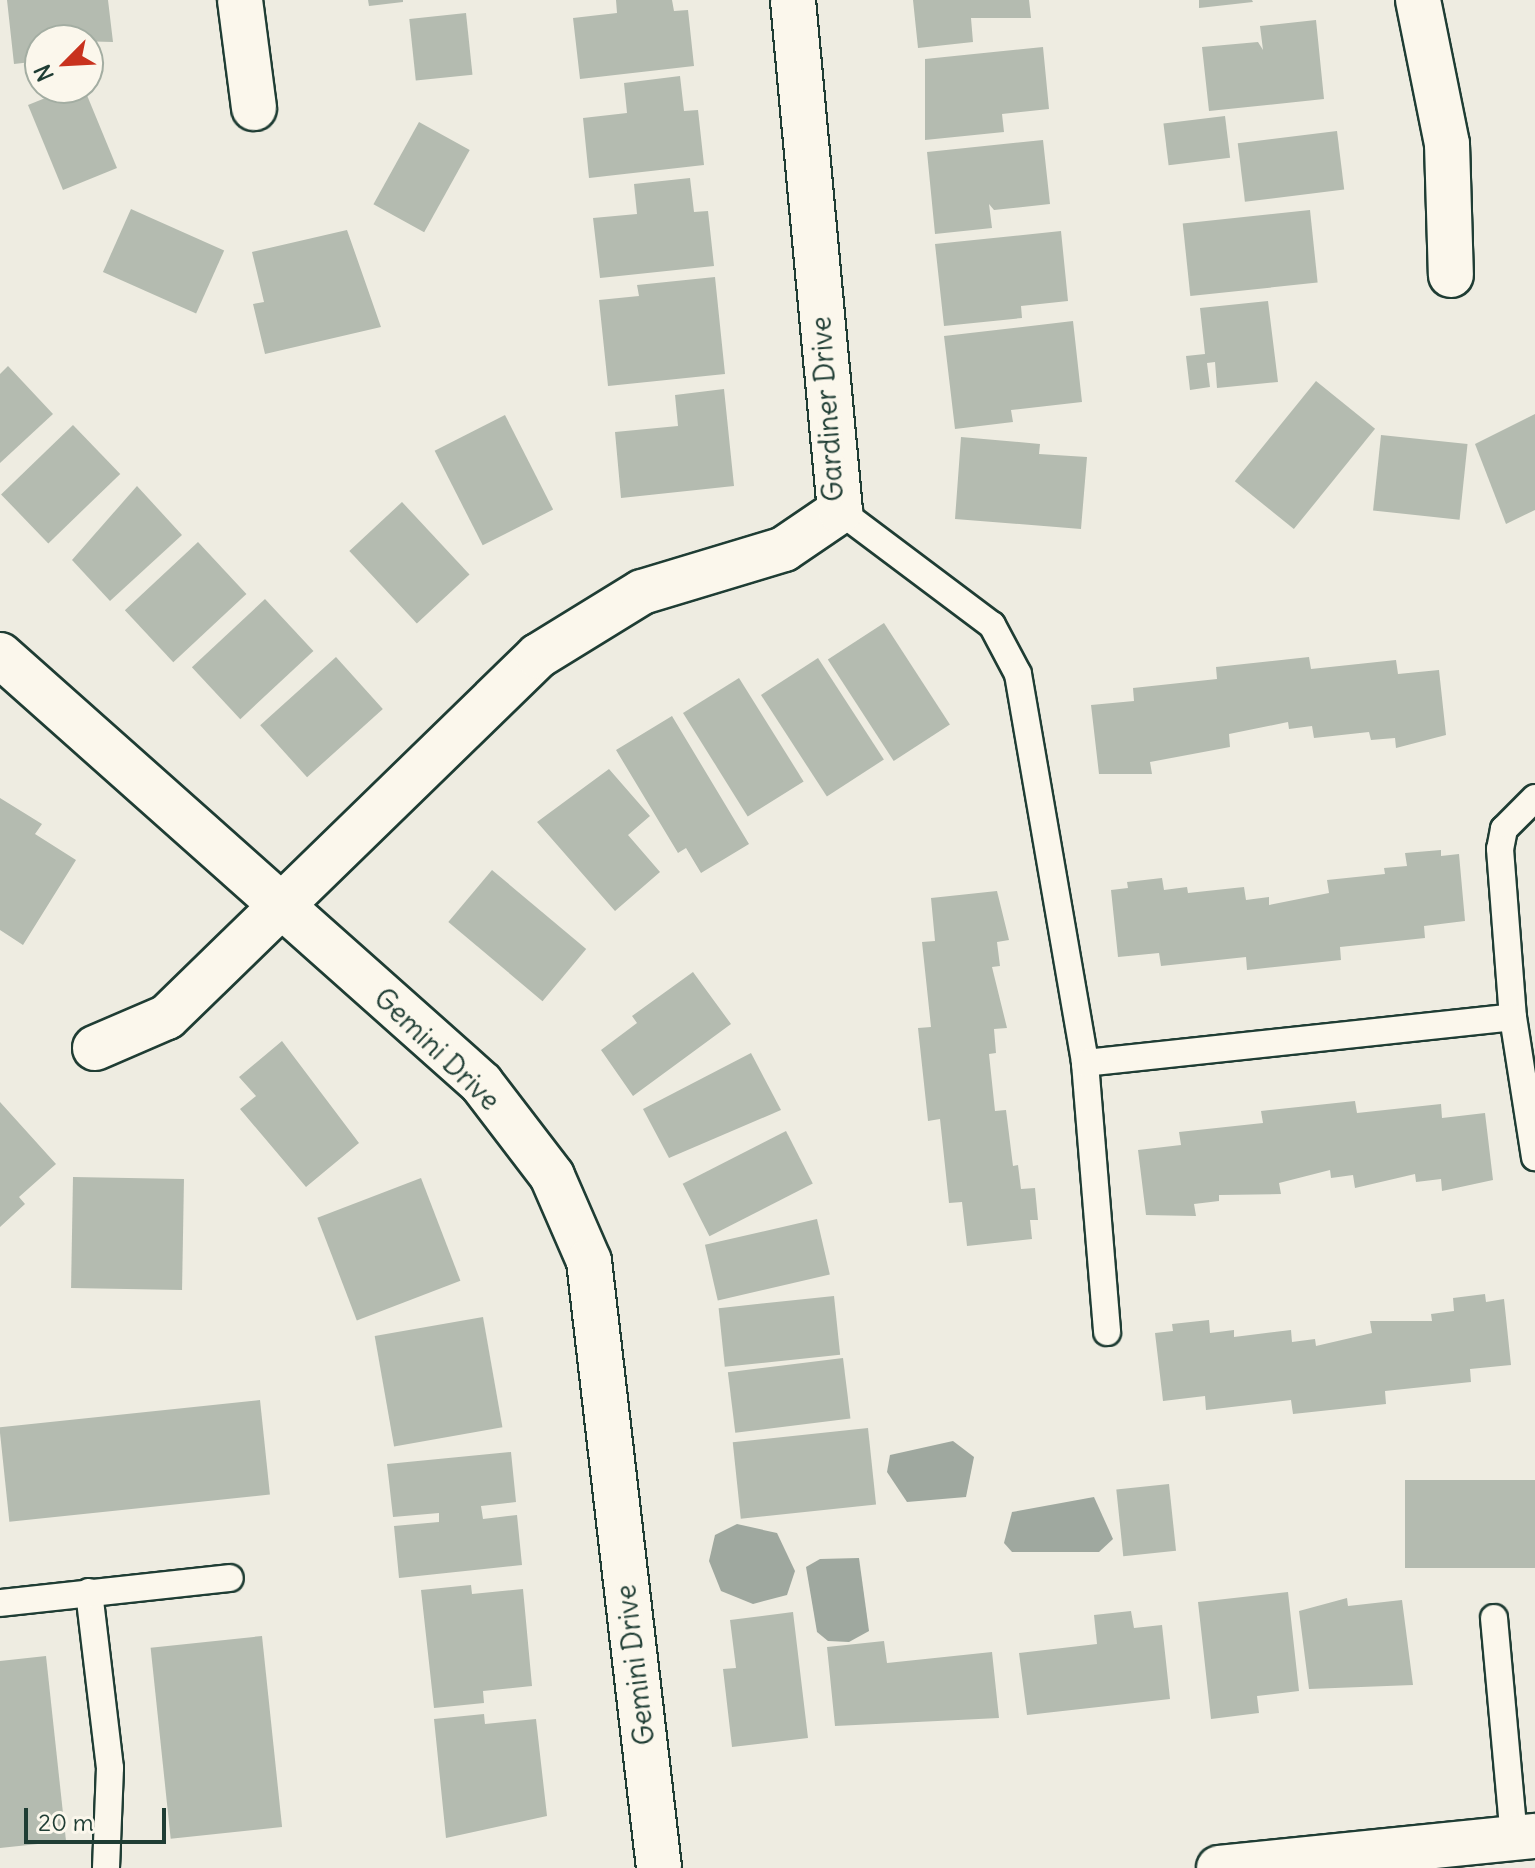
<!DOCTYPE html>
<style>
body{margin:0}
#map{position:relative;width:1535px;height:1868px;overflow:hidden;background:#eeece1;font-family:Delius,sans-serif}
div>[style]{position:absolute}
.water>*{inset:0;background:#9fa89f}
.building>*{inset:0;background:#b4bbb0;transform-origin:0 0}
.roads{filter:drop-shadow(2px 0 #1f3d34) drop-shadow(-2px 0 #1f3d34) drop-shadow(0 2px #1f3d34) drop-shadow(0 -2px #1f3d34)}
.lane>*{height:26px;margin:-13px;padding:0 13px;transform-origin:13px;border-radius:13px;background:#fbf7ec}
.street>*{height:44px;margin:-22px;padding:0 22px;transform-origin:22px;border-radius:22px;background:#fbf7ec}
.secondary>*{height:44px;margin:-22px;padding:0 22px;transform-origin:22px;border-radius:22px;background:#fbf7ec}
span{translate:-50% -50%;white-space:nowrap;text-align:center;line-height:1.15;-webkit-text-stroke:8px #fbf7ec;paint-order:stroke}
.street-label{font-size:28px;color:#1f3d34}
.north{position:absolute;left:24px;top:24px;width:80px;height:80px;box-sizing:border-box;background:#fbf7ec;border:2px solid #a3ada2;border-radius:50%;rotate:246deg;font-size:22px;font-weight:700;line-height:32px;text-align:center;color:#1f3d34}
.north::after{content:'';display:block;margin:auto;width:28px;height:36px;background:#c8321e;clip-path:polygon(50% 0,100% 100%,50% 72%,0 100%)}
.scale{position:absolute;left:24px;top:1808px;width:142px;height:36px;box-sizing:border-box;border:4px solid #1f3d34;border-top:0;padding-left:10px;font-size:24px;line-height:28px;white-space:nowrap;color:#1f3d34;-webkit-text-stroke:6px #fbf7ec;paint-order:stroke}
</style>
<div id="map">
<div class="water">
<div style="clip-path:polygon(953px 1441px,974px 1457px,966px 1497px,907px 1502px,887px 1472px,890px 1455px)"></div>
<div style="clip-path:polygon(1094px 1497px,1113px 1539px,1099px 1552px,1012px 1552px,1004px 1543px,1012px 1512px)"></div>
<div style="clip-path:polygon(737px 1524px,777px 1533px,795px 1571px,787px 1595px,753px 1604px,721px 1591px,709px 1561px,715px 1535px)"></div>
<div style="clip-path:polygon(859px 1558px,869px 1631px,849px 1642px,828px 1641px,817px 1632px,806px 1567px,820px 1559px)"></div>
</div>
<div class="building">
<div style="clip-path:polygon(7px 0,108px 0,113px 42px,40px 40px,40px 61px,14px 64px)"></div>
<div style="clip-path:polygon(368px 0,403px 0,403px 2px,369px 6px)"></div>
<div style="clip-path:polygon(616px 0,672px 0,674px 11px,688px 10px,694px 66px,580px 79px,573px 18px,617px 13px)"></div>
<div style="clip-path:polygon(913px 0,1029px 0,1031px 18px,971px 18px,973px 42px,918px 48px)"></div>
<div style="clip-path:polygon(1199px 0,1252px 0,1253px 2px,1199px 8px)"></div>
<div style="left:466px;top:13px;width:62px;height:57px;rotate:84deg"></div>
<div style="clip-path:polygon(1316px 20px,1324px 99px,1209px 111px,1202px 47px,1258px 42px,1263px 50px,1260px 26px)"></div>
<div style="clip-path:polygon(1043px 47px,1049px 109px,1002px 114px,1004px 132px,925px 140px,925px 59px)"></div>
<div style="clip-path:polygon(680px 76px,684px 111px,698px 110px,704px 165px,589px 178px,583px 118px,627px 113px,624px 83px)"></div>
<div style="clip-path:polygon(70px 88px,84px 88px,117px 168px,63px 190px,28px 105px)"></div>
<div style="left:1225px;top:116px;width:42px;height:62px;rotate:83deg"></div>
<div style="left:419px;top:122px;width:58px;height:94px;rotate:29deg"></div>
<div style="left:1337px;top:131px;width:59px;height:100px;rotate:83deg"></div>
<div style="clip-path:polygon(1043px 140px,1050px 204px,994px 210px,989px 204px,992px 228px,935px 234px,927px 152px)"></div>
<div style="clip-path:polygon(690px 178px,694px 212px,708px 211px,714px 266px,600px 278px,593px 218px,637px 214px,634px 184px)"></div>
<div style="left:131px;top:209px;width:102px;height:69px;rotate:24deg"></div>
<div style="left:1310px;top:210px;width:73px;height:128px;rotate:84deg"></div>
<div style="clip-path:polygon(347px 230px,381px 327px,265px 354px,253px 304px,264px 302px,252px 252px)"></div>
<div style="clip-path:polygon(1061px 231px,1068px 301px,1021px 306px,1022px 318px,944px 326px,935px 244px)"></div>
<div style="clip-path:polygon(715px 277px,725px 374px,608px 386px,599px 300px,639px 296px,637px 285px)"></div>
<div style="clip-path:polygon(1268px 301px,1278px 382px,1217px 388px,1215px 362px,1207px 363px,1210px 387px,1190px 390px,1186px 356px,1205px 354px,1200px 308px)"></div>
<div style="clip-path:polygon(1073px 321px,1082px 402px,1011px 410px,1013px 422px,955px 429px,944px 336px)"></div>
<div style="clip-path:polygon(8px 366px,53px 414px,0 463px,0 374px)"></div>
<div style="left:1316px;top:381px;width:76px;height:129px;rotate:39deg"></div>
<div style="clip-path:polygon(724px 389px,734px 486px,621px 498px,615px 432px,678px 426px,675px 395px)"></div>
<div style="clip-path:polygon(1535px 414px,1535px 510px,1506px 524px,1475px 444px)"></div>
<div style="left:505px;top:415px;width:106px;height:79px;rotate:63deg"></div>
<div style="left:73px;top:425px;width:68px;height:100px;rotate:46deg"></div>
<div style="left:1381px;top:435px;width:87px;height:76px;rotate:6deg"></div>
<div style="clip-path:polygon(961px 437px,1040px 444px,1039px 454px,1087px 457px,1081px 529px,955px 519px)"></div>
<div style="clip-path:polygon(137px 486px,182px 535px,110px 601px,72px 560px)"></div>
<div style="left:402px;top:502px;width:99px;height:72px;rotate:47deg"></div>
<div style="left:198px;top:542px;width:71px;height:100px;rotate:47deg"></div>
<div style="left:265px;top:599px;width:71px;height:100px;rotate:47deg"></div>
<div style="left:884px;top:623px;width:121px;height:67px;rotate:57deg"></div>
<div style="left:336px;top:657px;width:70px;height:102px;rotate:48deg"></div>
<div style="clip-path:polygon(1309px 657px,1311px 669px,1396px 660px,1398px 674px,1439px 670px,1446px 735px,1396px 748px,1395px 738px,1371px 740px,1369px 732px,1314px 738px,1312px 726px,1289px 729px,1288px 722px,1229px 734px,1230px 747px,1150px 762px,1152px 774px,1099px 774px,1091px 705px,1134px 701px,1133px 688px,1217px 679px,1216px 667px)"></div>
<div style="left:818px;top:658px;width:121px;height:68px;rotate:57deg"></div>
<div style="left:739px;top:678px;width:122px;height:66px;rotate:58deg"></div>
<div style="clip-path:polygon(672px 716px,749px 844px,701px 873px,686px 848px,678px 853px,616px 750px)"></div>
<div style="clip-path:polygon(609px 769px,650px 816px,628px 835px,660px 872px,615px 911px,537px 822px)"></div>
<div style="clip-path:polygon(0 798px,42px 824px,35px 834px,76px 860px,23px 945px,0 930px)"></div>
<div style="clip-path:polygon(1441px 850px,1441px 856px,1459px 854px,1465px 921px,1424px 926px,1425px 938px,1340px 947px,1341px 960px,1247px 970px,1246px 957px,1161px 966px,1159px 953px,1118px 957px,1111px 890px,1128px 888px,1127px 882px,1162px 878px,1164px 890px,1187px 887px,1188px 893px,1244px 887px,1246px 900px,1269px 897px,1269px 905px,1329px 893px,1327px 880px,1385px 874px,1384px 868px,1407px 866px,1405px 853px)"></div>
<div style="left:492px;top:870px;width:123px;height:68px;rotate:40deg"></div>
<div style="clip-path:polygon(997px 891px,1009px 940px,997px 942px,1000px 966px,992px 967px,1007px 1028px,994px 1029px,996px 1053px,989px 1054px,995px 1111px,1006px 1110px,1013px 1166px,1018px 1165px,1021px 1189px,1035px 1188px,1038px 1220px,1030px 1220px,1032px 1239px,967px 1246px,962px 1202px,949px 1203px,940px 1119px,928px 1121px,918px 1028px,931px 1027px,922px 942px,935px 941px,931px 898px)"></div>
<div style="clip-path:polygon(693px 972px,731px 1024px,633px 1096px,601px 1050px,637px 1023px,632px 1016px)"></div>
<div style="clip-path:polygon(282px 1041px,359px 1143px,306px 1187px,240px 1109px,256px 1096px,239px 1077px)"></div>
<div style="clip-path:polygon(751px 1053px,781px 1110px,669px 1158px,643px 1109px)"></div>
<div style="clip-path:polygon(1355px 1101px,1357px 1113px,1441px 1104px,1442px 1118px,1485px 1113px,1493px 1180px,1442px 1191px,1441px 1179px,1416px 1182px,1415px 1174px,1355px 1188px,1353px 1175px,1331px 1178px,1330px 1170px,1279px 1183px,1281px 1194px,1219px 1195px,1219px 1201px,1194px 1204px,1196px 1216px,1146px 1215px,1138px 1150px,1181px 1145px,1179px 1132px,1263px 1123px,1261px 1111px)"></div>
<div style="clip-path:polygon(0 1102px,56px 1164px,19px 1197px,25px 1204px,0 1227px)"></div>
<div style="left:786px;top:1131px;width:59px;height:116px;rotate:63deg"></div>
<div style="left:73px;top:1177px;width:111px;height:111px;rotate:1deg"></div>
<div style="left:421px;top:1178px;width:110px;height:111px;rotate:69deg"></div>
<div style="left:817px;top:1219px;width:57px;height:115px;rotate:77deg"></div>
<div style="clip-path:polygon(1485px 1294px,1486px 1302px,1504px 1299px,1511px 1365px,1470px 1369px,1471px 1382px,1385px 1391px,1386px 1404px,1293px 1414px,1291px 1400px,1206px 1410px,1205px 1396px,1163px 1401px,1155px 1333px,1173px 1331px,1172px 1324px,1209px 1320px,1210px 1333px,1234px 1330px,1234px 1337px,1291px 1330px,1292px 1342px,1315px 1339px,1316px 1346px,1372px 1333px,1370px 1321px,1432px 1321px,1431px 1314px,1454px 1311px,1453px 1298px)"></div>
<div style="left:834px;top:1296px;width:59px;height:116px;rotate:84deg"></div>
<div style="left:483px;top:1317px;width:112px;height:110px;rotate:80deg"></div>
<div style="left:843px;top:1358px;width:61px;height:116px;rotate:83deg"></div>
<div style="left:260px;top:1400px;width:95px;height:262px;rotate:84deg"></div>
<div style="left:868px;top:1428px;width:77px;height:136px;rotate:84deg"></div>
<div style="clip-path:polygon(511px 1452px,516px 1502px,481px 1506px,483px 1519px,517px 1515px,522px 1565px,399px 1578px,394px 1526px,439px 1522px,439px 1513px,393px 1517px,387px 1464px)"></div>
<div style="left:1535px;top:1480px;width:88px;height:130px;rotate:90deg"></div>
<div style="left:1169px;top:1484px;width:67px;height:53px;rotate:84deg"></div>
<div style="clip-path:polygon(471px 1585px,472px 1594px,523px 1589px,532px 1686px,483px 1691px,484px 1703px,434px 1708px,421px 1590px)"></div>
<div style="clip-path:polygon(1288px 1592px,1299px 1691px,1257px 1696px,1259px 1713px,1211px 1719px,1198px 1602px)"></div>
<div style="clip-path:polygon(1347px 1598px,1348px 1606px,1402px 1600px,1413px 1685px,1309px 1689px,1299px 1611px)"></div>
<div style="clip-path:polygon(1131px 1611px,1134px 1628px,1162px 1625px,1170px 1699px,1027px 1715px,1019px 1653px,1097px 1644px,1094px 1615px)"></div>
<div style="clip-path:polygon(793px 1612px,808px 1738px,732px 1747px,723px 1669px,736px 1668px,730px 1620px)"></div>
<div style="left:262px;top:1636px;width:192px;height:112px;rotate:84deg"></div>
<div style="clip-path:polygon(884px 1641px,887px 1663px,992px 1652px,999px 1718px,835px 1726px,827px 1647px)"></div>
<div style="clip-path:polygon(46px 1656px,66px 1841px,0 1848px,0 1661px)"></div>
<div style="clip-path:polygon(484px 1714px,485px 1724px,536px 1719px,547px 1816px,446px 1838px,434px 1719px)"></div>
</div>
<div class="roads">
<div class="lane">
<div style="left:840px;top:511px;width:190px;rotate:36.9deg"></div>
<div style="left:992px;top:625px;width:55px;rotate:62deg"></div>
<div style="left:1018px;top:674px;width:395px;rotate:80.2deg"></div>
<div style="left:1085px;top:1063px;width:270px;rotate:85.3deg"></div>
<div style="left:1535px;top:798px;width:44px;rotate:135deg"></div>
<div style="left:1504px;top:829px;width:20px;rotate:101deg"></div>
<div style="left:1500px;top:849px;width:169px;rotate:85.6deg"></div>
<div style="left:1513px;top:1017px;width:142px;rotate:81.1deg"></div>
<div style="left:1085px;top:1063px;width:430px;rotate:-6.1deg"></div>
<div style="left:89px;top:1592px;width:177px;rotate:83.2deg"></div>
<div style="left:110px;top:1768px;width:100px;rotate:92.3deg"></div>
<div style="left:0;top:1603px;width:231px;rotate:-6.2deg"></div>
<div style="left:1494px;top:1618px;width:221px;rotate:84.8deg"></div>
</div>
<div class="street">
<div style="left:240px;top:0;width:109px;rotate:82.6deg"></div>
<div style="left:1418px;top:0;width:147px;rotate:78.6deg"></div>
<div style="left:1447px;top:144px;width:131px;rotate:88.3deg"></div>
<div style="left:0;top:655px;width:644px;rotate:41.66deg"></div>
<div style="left:481px;top:1083px;width:117px;rotate:52.6deg"></div>
<div style="left:552px;top:1176px;width:93px;rotate:66.5deg"></div>
<div style="left:589px;top:1261px;width:611px;rotate:83.42deg"></div>
<div style="left:95px;top:1048px;width:78px;rotate:-23.3deg"></div>
<div style="left:167px;top:1017px;width:518px;rotate:-44.22deg"></div>
<div style="left:538px;top:656px;width:122px;rotate:-31.6deg"></div>
<div style="left:642px;top:592px;width:148px;rotate:-16.8deg"></div>
<div style="left:784px;top:549px;width:68px;rotate:-34.2deg"></div>
<div style="left:840px;top:511px;width:513px;rotate:-95.26deg"></div>
</div>
<div class="secondary">
<div style="left:1219px;top:1868px;width:318px;rotate:-5.8deg"></div>
</div>
</div>
<div class="street-label">
<span style="left:827px;top:409px;rotate:-94deg">Gardiner Drive</span>
<span style="left:437px;top:1049px;rotate:44deg">Gemini Drive</span>
<span style="left:635px;top:1665px;rotate:-97deg">Gemini Drive</span>
</div>
<div class="north">N</div>
<div class="scale">20 m</div>
</div>
